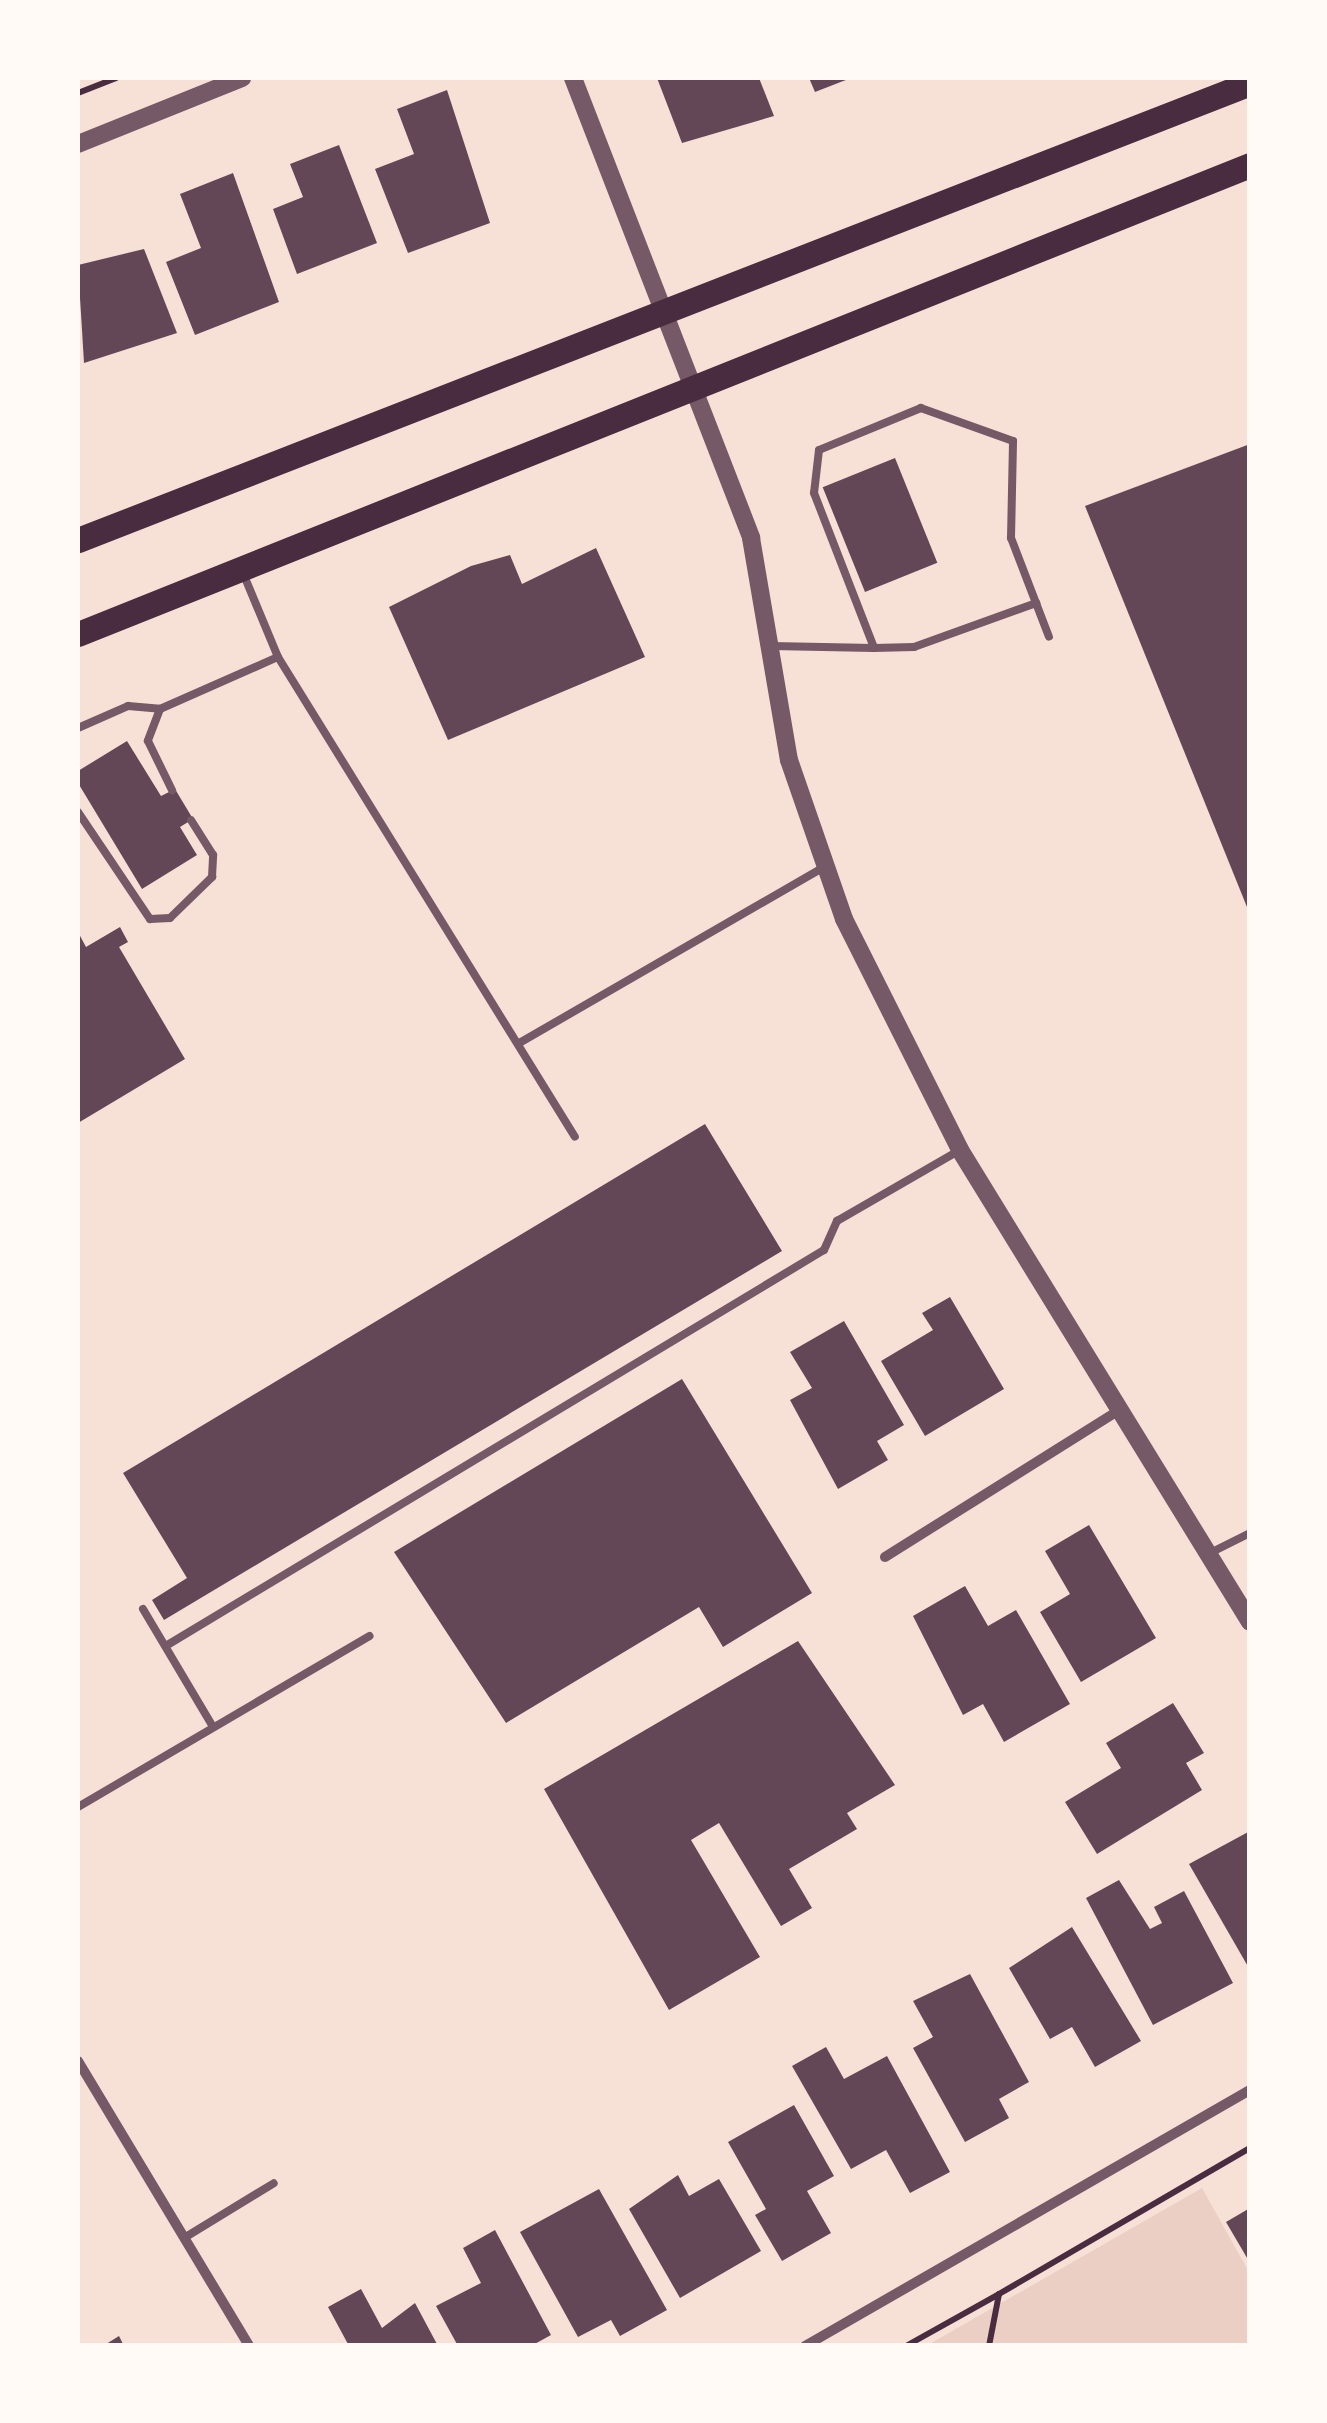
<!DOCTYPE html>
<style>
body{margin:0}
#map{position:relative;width:1327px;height:2423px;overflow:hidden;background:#f7e1d7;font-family:"Source Sans 3",sans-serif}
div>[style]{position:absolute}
.green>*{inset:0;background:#ebcfc5}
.building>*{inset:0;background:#644757;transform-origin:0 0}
.path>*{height:6px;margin:-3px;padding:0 3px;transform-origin:3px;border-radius:3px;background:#4a2c40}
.service>*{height:8px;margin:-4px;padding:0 4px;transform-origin:4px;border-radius:4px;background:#755966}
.minor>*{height:10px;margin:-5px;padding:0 5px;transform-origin:5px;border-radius:5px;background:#755966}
.tertiary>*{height:18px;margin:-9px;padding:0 9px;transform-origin:9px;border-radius:9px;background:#755966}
.primary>*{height:25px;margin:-12.5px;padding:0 12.5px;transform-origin:12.5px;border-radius:12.5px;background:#4a2c40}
span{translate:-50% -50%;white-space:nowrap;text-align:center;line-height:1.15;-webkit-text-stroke:8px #fffaf5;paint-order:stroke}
.frame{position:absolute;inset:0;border:80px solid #fffaf5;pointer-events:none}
</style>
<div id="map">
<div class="green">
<div style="clip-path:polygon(1202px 2188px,1249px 2272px,1249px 2345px,926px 2346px)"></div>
</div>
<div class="building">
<div style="clip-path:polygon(657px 78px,759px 78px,774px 116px,682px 143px)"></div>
<div style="clip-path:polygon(809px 78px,851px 78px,815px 92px)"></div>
<div style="clip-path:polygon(447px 90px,490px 223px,408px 253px,375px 169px,414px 154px,397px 109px)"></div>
<div style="clip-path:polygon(339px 145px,377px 243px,297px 274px,273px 209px,303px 197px,290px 164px)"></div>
<div style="clip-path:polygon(233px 173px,279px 302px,195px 335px,166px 262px,201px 248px,180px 194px)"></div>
<div style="clip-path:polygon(144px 249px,177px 333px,84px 363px,78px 265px)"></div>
<div style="clip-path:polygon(1250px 444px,1250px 912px,1249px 912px,1085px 506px)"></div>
<div style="left:895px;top:458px;width:113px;height:78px;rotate:68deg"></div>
<div style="clip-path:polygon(596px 548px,645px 657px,448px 740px,389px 607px,471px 566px,510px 555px,522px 584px)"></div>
<div style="clip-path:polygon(127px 741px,161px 796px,175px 789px,193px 819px,180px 827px,197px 855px,142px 889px,78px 783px,78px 771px)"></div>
<div style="clip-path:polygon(120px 927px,128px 942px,119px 947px,185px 1059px,78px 1123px,78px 932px,86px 947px)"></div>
<div style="clip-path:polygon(705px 1124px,782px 1251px,164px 1620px,152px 1600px,187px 1578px,123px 1473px)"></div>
<div style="clip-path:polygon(950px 1297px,1004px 1389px,925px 1436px,881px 1361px,933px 1330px,922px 1313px)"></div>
<div style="clip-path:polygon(844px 1321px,904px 1425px,877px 1441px,888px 1460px,838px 1489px,790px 1400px,812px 1388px,790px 1352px)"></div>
<div style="clip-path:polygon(682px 1379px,812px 1593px,723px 1647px,699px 1607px,506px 1723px,394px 1552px)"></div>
<div style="clip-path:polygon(1089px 1525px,1156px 1638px,1081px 1682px,1040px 1612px,1070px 1594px,1045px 1551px)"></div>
<div style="clip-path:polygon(965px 1586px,988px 1626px,1016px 1610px,1070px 1704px,1004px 1742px,983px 1704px,963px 1715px,913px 1616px)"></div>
<div style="clip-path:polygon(798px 1641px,895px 1785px,847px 1813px,857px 1829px,789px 1869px,812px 1908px,781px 1926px,719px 1823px,691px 1840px,760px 1957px,669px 2010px,544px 1789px)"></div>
<div style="clip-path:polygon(1173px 1703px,1204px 1753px,1186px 1763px,1202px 1790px,1097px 1854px,1065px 1802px,1121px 1768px,1106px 1743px)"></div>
<div style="clip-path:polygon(1250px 1831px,1250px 1970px,1189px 1864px)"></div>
<div style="clip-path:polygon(1119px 1880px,1150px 1929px,1162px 1923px,1154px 1907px,1184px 1891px,1233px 1983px,1153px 2025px,1086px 1898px)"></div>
<div style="clip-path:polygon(1072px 1927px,1141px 2041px,1095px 2067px,1072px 2027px,1050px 2039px,1009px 1968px)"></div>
<div style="clip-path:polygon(970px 1974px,1029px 2082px,999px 2099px,1009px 2118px,965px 2142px,913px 2048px,933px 2037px,913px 2001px)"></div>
<div style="clip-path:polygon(826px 2047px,844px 2079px,887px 2056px,950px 2172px,910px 2193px,886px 2150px,851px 2169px,792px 2066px)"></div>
<div style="clip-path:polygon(794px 2105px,834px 2176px,807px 2191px,831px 2233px,782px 2261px,755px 2215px,766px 2209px,728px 2142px)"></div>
<div style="clip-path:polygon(678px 2175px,689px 2196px,719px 2179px,761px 2251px,680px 2298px,629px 2209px)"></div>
<div style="clip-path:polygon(599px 2189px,667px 2310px,620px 2336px,611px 2320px,578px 2337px,520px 2232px)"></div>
<div style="clip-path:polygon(1250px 2208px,1250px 2263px,1226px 2222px)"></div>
<div style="clip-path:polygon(495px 2230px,551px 2335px,531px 2346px,458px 2346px,436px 2306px,481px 2283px,463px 2248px)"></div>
<div style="clip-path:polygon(361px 2289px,382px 2328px,415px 2303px,438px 2346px,349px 2346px,328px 2307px)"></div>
<div style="clip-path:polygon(119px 2336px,124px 2346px,103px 2346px)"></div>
</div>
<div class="path">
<div style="left:78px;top:93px;width:41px;rotate:-21.5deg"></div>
<div style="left:906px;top:2346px;width:107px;rotate:-29.2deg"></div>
<div style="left:989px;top:2346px;width:53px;rotate:-79.1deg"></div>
<div style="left:999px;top:2294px;width:290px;rotate:-30.2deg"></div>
</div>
<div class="service">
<div style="left:243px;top:573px;width:91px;rotate:67.4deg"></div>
<div style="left:278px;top:657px;width:564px;rotate:58.25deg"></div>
<div style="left:1036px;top:603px;width:36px;rotate:69deg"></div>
<div style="left:771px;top:646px;width:103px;rotate:1.1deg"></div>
<div style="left:874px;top:648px;width:40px;rotate:-1.4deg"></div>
<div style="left:914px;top:647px;width:130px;rotate:-19.8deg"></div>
<div style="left:1036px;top:603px;width:70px;rotate:-111deg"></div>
<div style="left:1011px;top:538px;width:97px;rotate:-88.8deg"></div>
<div style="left:1013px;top:441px;width:98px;rotate:-160.3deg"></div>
<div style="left:921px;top:408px;width:110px;rotate:157.6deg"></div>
<div style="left:819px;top:450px;width:43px;rotate:96.6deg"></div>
<div style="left:814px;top:493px;width:166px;rotate:68.8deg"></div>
<div style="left:160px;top:709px;width:129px;rotate:-23.8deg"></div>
<div style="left:78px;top:728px;width:55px;rotate:-23.7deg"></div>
<div style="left:128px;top:706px;width:32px;rotate:5deg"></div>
<div style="left:160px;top:709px;width:34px;rotate:111deg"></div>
<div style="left:148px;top:741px;width:55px;rotate:63.9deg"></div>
<div style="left:78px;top:812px;width:129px;rotate:56.1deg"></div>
<div style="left:150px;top:919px;width:20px;rotate:-3deg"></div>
<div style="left:170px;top:918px;width:59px;rotate:-44.3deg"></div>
<div style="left:212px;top:877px;width:22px;rotate:-87deg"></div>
<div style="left:213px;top:855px;width:41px;rotate:-122.2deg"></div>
<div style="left:521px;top:1042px;width:350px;rotate:-30deg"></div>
<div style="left:1208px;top:1554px;width:47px;rotate:-26.6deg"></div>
<div style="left:143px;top:1609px;width:137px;rotate:59.3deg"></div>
<div style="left:169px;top:1644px;width:764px;rotate:-31.03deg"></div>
<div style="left:824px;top:1250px;width:32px;rotate:-66deg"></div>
<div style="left:837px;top:1221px;width:142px;rotate:-30deg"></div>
<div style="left:78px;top:1807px;width:338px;rotate:-30.4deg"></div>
<div style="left:184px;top:2238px;width:105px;rotate:-31.4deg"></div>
</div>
<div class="minor">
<div style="left:885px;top:1557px;width:275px;rotate:-32.1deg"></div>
<div style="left:78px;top:2061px;width:332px;rotate:59deg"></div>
<div style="left:805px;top:2346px;width:513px;rotate:-29.91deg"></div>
</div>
<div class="tertiary">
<div style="left:573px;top:78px;width:493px;rotate:68.8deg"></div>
<div style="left:751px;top:538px;width:225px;rotate:80.3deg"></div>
<div style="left:789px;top:760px;width:168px;rotate:70.9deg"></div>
<div style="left:844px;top:919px;width:258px;rotate:63.3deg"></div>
<div style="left:960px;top:1150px;width:554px;rotate:58.43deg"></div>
<div style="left:78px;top:144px;width:177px;rotate:-21.9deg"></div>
</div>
<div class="primary">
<div style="left:78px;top:540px;width:1258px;rotate:-21.3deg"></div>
<div style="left:78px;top:634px;width:1262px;rotate:-21.81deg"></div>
</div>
<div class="frame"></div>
</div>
